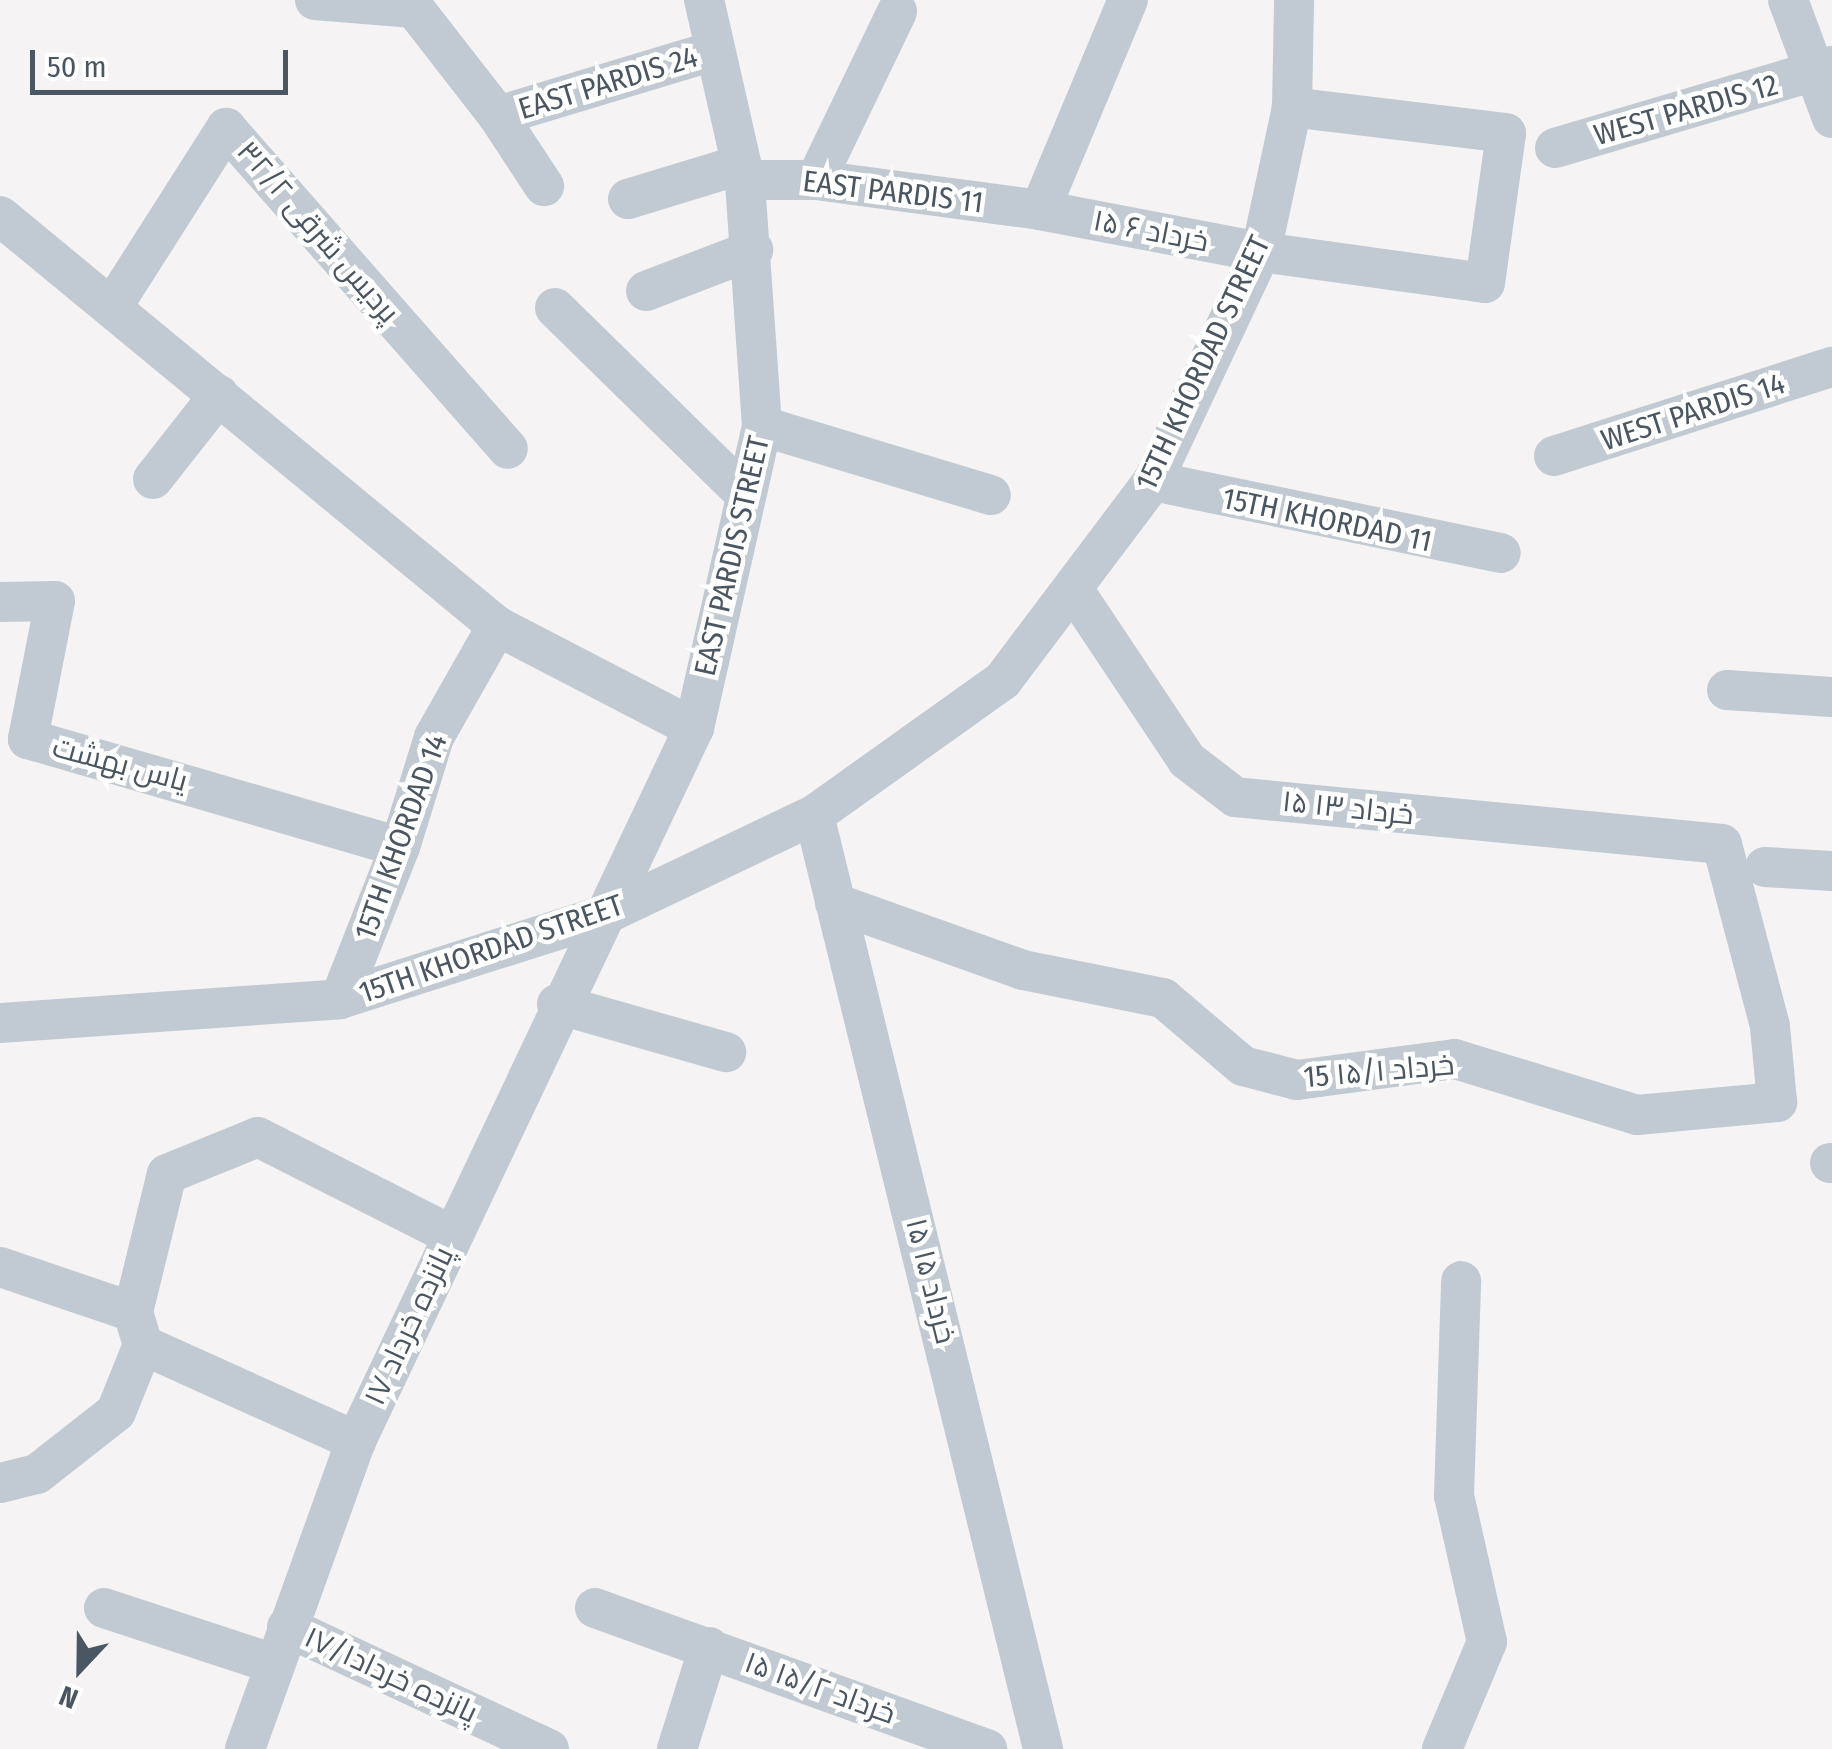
<!DOCTYPE html>
<meta charset="utf-8">
<style>
body{margin:0}
#map{position:relative;width:1832px;height:1749px;overflow:hidden;background:#f5f3f3;font-family:"Fira Sans Condensed",Cairo,sans-serif}
div>[style]{position:absolute}
.minor>*{height:40px;margin:-20px;padding:0 20px;transform-origin:20px;border-radius:20px;background:#c1cad2}
span{translate:-50% -50%;white-space:nowrap;text-align:center;line-height:1.15;-webkit-text-stroke:9px #fff;paint-order:stroke}
.street-label{font-size:30px;color:#4a5661}
.north{position:absolute;left:30px;top:1619px;width:100px;height:100px;-webkit-text-stroke:8px #fff;paint-order:stroke;rotate:202deg;font-size:28px;font-weight:700;line-height:40px;text-align:center;color:#4a5661}
.north::after{content:'';display:block;margin:auto;width:35px;height:45px;background:#4a5661;clip-path:polygon(50% 0,100% 100%,50% 72%,0 100%)}
.scale{position:absolute;left:30px;top:50px;width:258px;height:45px;box-sizing:border-box;border:5px solid #4a5661;border-top:0;padding-left:12px;font-size:30px;line-height:35px;white-space:nowrap;color:#4a5661;-webkit-text-stroke:8px #fff;paint-order:stroke}
</style>
<div id="map">
<div class="minor">
<div style="left:315px;top:0;width:99px;rotate:4.6deg"></div>
<div style="left:414px;top:8px;width:137px;rotate:52.1deg"></div>
<div style="left:498px;top:116px;width:225px;rotate:-16.8deg"></div>
<div style="left:1788px;top:0;width:126px;rotate:69.6deg"></div>
<div style="left:498px;top:116px;width:84px;rotate:56.7deg"></div>
<div style="left:1555px;top:148px;width:289px;rotate:-16.5deg"></div>
<div style="left:745px;top:180px;width:71px"></div>
<div style="left:816px;top:180px;width:226px;rotate:7.6deg"></div>
<div style="left:1040px;top:210px;width:225px;rotate:10.8deg"></div>
<div style="left:1261px;top:252px;width:226px;rotate:7.9deg"></div>
<div style="left:1485px;top:283px;width:151px;rotate:-82deg"></div>
<div style="left:1506px;top:133px;width:216px;rotate:-173.1deg"></div>
<div style="left:816px;top:180px;width:187px;rotate:-64.3deg"></div>
<div style="left:628px;top:199px;width:117px;rotate:-16.9deg"></div>
<div style="left:1040px;top:210px;width:228px;rotate:-67.3deg"></div>
<div style="left:0;top:216px;width:644px;rotate:39.52deg"></div>
<div style="left:497px;top:626px;width:222px;rotate:27.4deg"></div>
<div style="left:646px;top:291px;width:115px;rotate:-21deg"></div>
<div style="left:114px;top:304px;width:209px;rotate:-57.5deg"></div>
<div style="left:226px;top:128px;width:427px;rotate:48.7deg"></div>
<div style="left:555px;top:308px;width:266px;rotate:44.4deg"></div>
<div style="left:762px;top:426px;width:239px;rotate:16.8deg"></div>
<div style="left:1554px;top:456px;width:292px;rotate:-17.8deg"></div>
<div style="left:153px;top:479px;width:107px;rotate:-51.8deg"></div>
<div style="left:1153px;top:481px;width:355px;rotate:11.7deg"></div>
<div style="left:0;top:602px;width:55px;rotate:-1deg"></div>
<div style="left:55px;top:601px;width:141px;rotate:101.1deg"></div>
<div style="left:28px;top:739px;width:387px;rotate:16.2deg"></div>
<div style="left:1727px;top:690px;width:105px;rotate:3.8deg"></div>
<div style="left:814px;top:815px;width:962px;rotate:76.22deg"></div>
<div style="left:1765px;top:867px;width:67px;rotate:3.4deg"></div>
<div style="left:835px;top:903px;width:200px;rotate:19.6deg"></div>
<div style="left:1023px;top:970px;width:143px;rotate:11.3deg"></div>
<div style="left:1163px;top:998px;width:105px;rotate:40.4deg"></div>
<div style="left:1243px;top:1066px;width:56px;rotate:14.5deg"></div>
<div style="left:1297px;top:1080px;width:159px;rotate:-7.6deg"></div>
<div style="left:1455px;top:1059px;width:190px;rotate:17.1deg"></div>
<div style="left:1637px;top:1115px;width:141px;rotate:-5.3deg"></div>
<div style="left:1777px;top:1102px;width:76px;rotate:-95.3deg"></div>
<div style="left:1770px;top:1026px;width:188px;rotate:-104.8deg"></div>
<div style="left:1722px;top:844px;width:489px;rotate:-174.5deg"></div>
<div style="left:1235px;top:797px;width:61px;rotate:-142.4deg"></div>
<div style="left:1187px;top:760px;width:202px;rotate:-123.7deg"></div>
<div style="left:340px;top:999px;width:163px;rotate:-68.5deg"></div>
<div style="left:400px;top:847px;width:115px;rotate:-72.8deg"></div>
<div style="left:434px;top:737px;width:128px;rotate:-60.4deg"></div>
<div style="left:557px;top:1004px;width:176px;rotate:15.9deg"></div>
<div style="left:0;top:1023px;width:341px;rotate:-4deg"></div>
<div style="left:340px;top:999px;width:275px;rotate:-17.6deg"></div>
<div style="left:602px;top:916px;width:235px;rotate:-25.5deg"></div>
<div style="left:814px;top:815px;width:232px;rotate:-35.5deg"></div>
<div style="left:1003px;top:680px;width:249px;rotate:-53deg"></div>
<div style="left:1153px;top:481px;width:253px;rotate:-64.8deg"></div>
<div style="left:1261px;top:252px;width:148px;rotate:-77.9deg"></div>
<div style="left:1292px;top:107px;width:107px;rotate:-88.9deg"></div>
<div style="left:1830px;top:1163px;width:2px"></div>
<div style="left:0;top:1267px;width:140px;rotate:18.7deg"></div>
<div style="left:143px;top:1345px;width:234px;rotate:24.3deg"></div>
<div style="left:0;top:1483px;width:38px;rotate:-14deg"></div>
<div style="left:37px;top:1474px;width:100px;rotate:-38.1deg"></div>
<div style="left:116px;top:1412px;width:72px;rotate:-68.1deg"></div>
<div style="left:143px;top:1345px;width:34px;rotate:-107deg"></div>
<div style="left:133px;top:1312px;width:142px;rotate:-76.2deg"></div>
<div style="left:167px;top:1174px;width:98px;rotate:-22.1deg"></div>
<div style="left:258px;top:1137px;width:216px;rotate:26.9deg"></div>
<div style="left:104px;top:1608px;width:179px;rotate:18.2deg"></div>
<div style="left:595px;top:1608px;width:417px;rotate:19.8deg"></div>
<div style="left:287px;top:1627px;width:289px;rotate:25deg"></div>
<div style="left:245px;top:1749px;width:327px;rotate:-70.2deg"></div>
<div style="left:356px;top:1441px;width:789px;rotate:-64.64deg"></div>
<div style="left:694px;top:728px;width:310px;rotate:-77.3deg"></div>
<div style="left:762px;top:426px;width:247px;rotate:-94deg"></div>
<div style="left:745px;top:180px;width:185px;rotate:-102.8deg"></div>
<div style="left:677px;top:1749px;width:107px;rotate:-72.6deg"></div>
<div style="left:1442px;top:1749px;width:116px;rotate:-67.2deg"></div>
<div style="left:1487px;top:1642px;width:150px;rotate:-102.7deg"></div>
<div style="left:1454px;top:1496px;width:215px;rotate:-88.1deg"></div>
</div>
<div class="street-label">
<span style="left:608px;top:83px;rotate:-17deg">EAST PARDIS 24</span>
<span style="left:1686px;top:110px;rotate:-16deg">WEST PARDIS 12</span>
<span style="left:893px;top:192px;rotate:7deg">EAST PARDIS 11</span>
<span style="left:1151px;top:231px;rotate:11deg">۱۵ خرداد ۶</span>
<span style="left:318px;top:232px;rotate:49deg">پردیس شرقی ۳۲/۲</span>
<span style="left:1203px;top:363px;rotate:-65deg">15TH KHORDAD STREET</span>
<span style="left:1693px;top:412px;rotate:-18deg">WEST PARDIS 14</span>
<span style="left:1327px;top:520px;rotate:12deg">15TH KHORDAD 11</span>
<span style="left:732px;top:556px;rotate:-77deg">EAST PARDIS STREET</span>
<span style="left:120px;top:764px;rotate:15deg">یاس بهشت</span>
<span style="left:1348px;top:808px;rotate:6deg">۱۵ خرداد ۱۳</span>
<span style="left:401px;top:837px;rotate:-70deg">15TH KHORDAD 14</span>
<span style="left:491px;top:949px;rotate:-19deg">15TH KHORDAD STREET</span>
<span style="left:1379px;top:1071px;rotate:-5deg">15 خرداد ۱۵/۱</span>
<span style="left:931px;top:1281px;rotate:76deg">۱۵ خرداد ۱۵</span>
<span style="left:409px;top:1326px;rotate:-65deg">پانزده خرداد ۱۷</span>
<span style="left:391px;top:1675px;rotate:25deg">پانزده خرداد۱۷/۱</span>
<span style="left:820px;top:1688px;rotate:20deg">۱۵ خرداد ۱۵/۲</span>
</div>
<div class="north">N</div>
<div class="scale">50 m</div>
</div>
